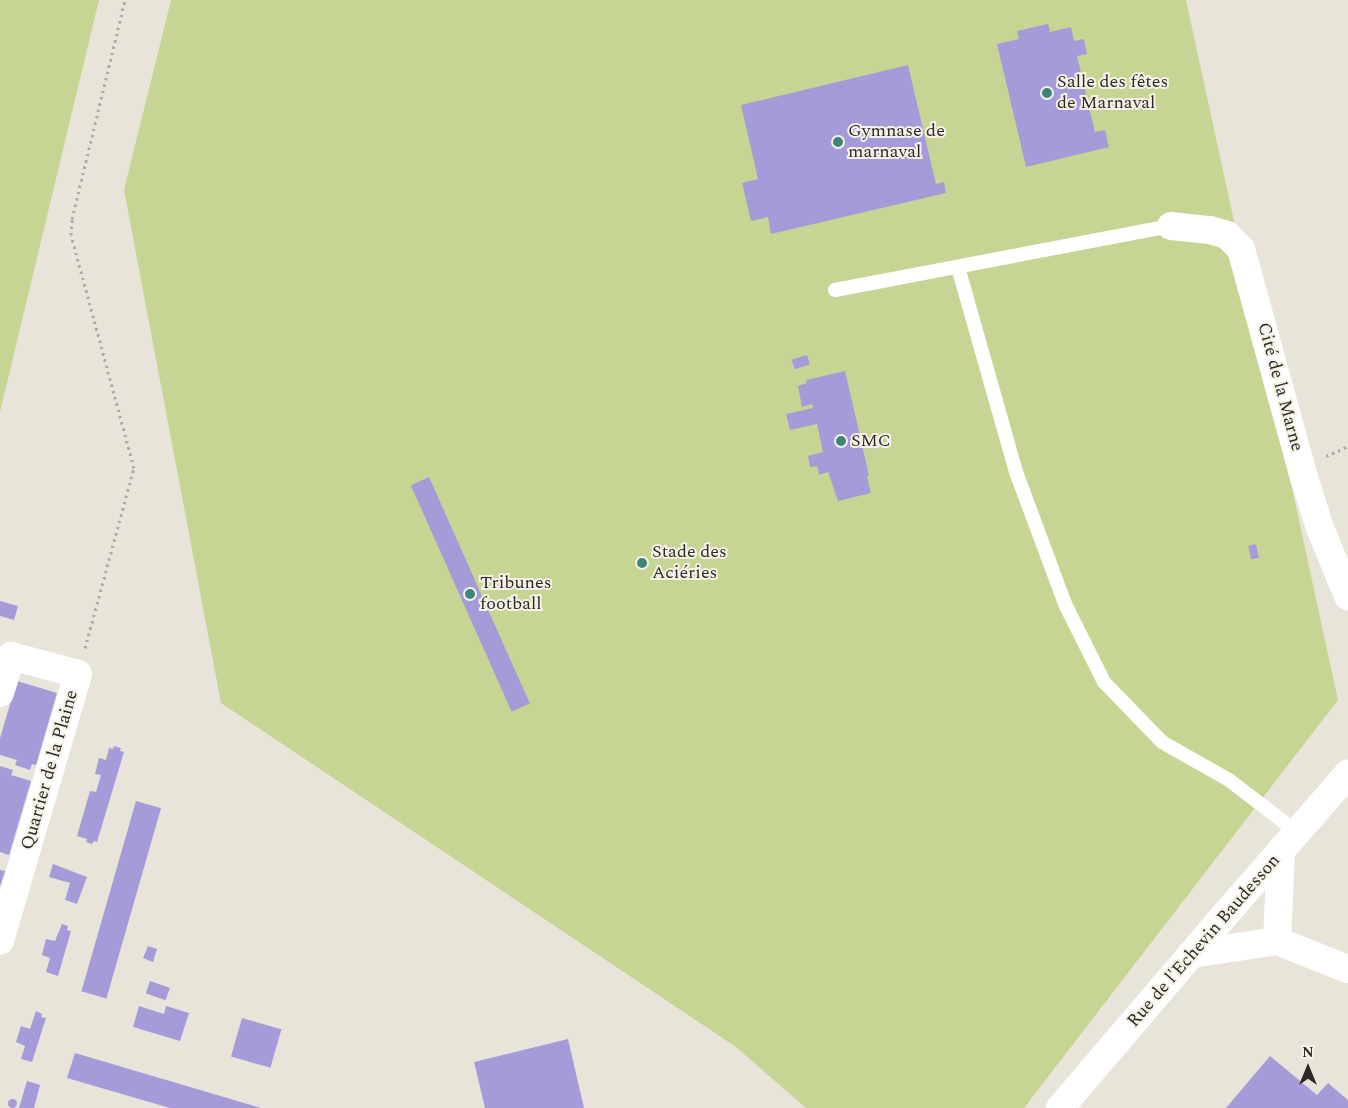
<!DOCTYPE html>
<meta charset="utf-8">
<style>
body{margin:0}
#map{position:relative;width:1348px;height:1108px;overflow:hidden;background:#e9e4da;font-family:Spectral,serif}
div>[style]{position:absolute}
.green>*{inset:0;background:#c7d594}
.building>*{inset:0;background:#a69bd9;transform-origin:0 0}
.round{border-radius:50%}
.path>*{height:3px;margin-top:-1.5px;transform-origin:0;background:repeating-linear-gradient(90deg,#b0aca4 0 2.5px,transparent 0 6.5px)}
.lane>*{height:14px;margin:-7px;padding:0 7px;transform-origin:7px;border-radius:7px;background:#fff}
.street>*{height:28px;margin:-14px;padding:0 14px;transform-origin:14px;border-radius:14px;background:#fff}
.dots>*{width:14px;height:14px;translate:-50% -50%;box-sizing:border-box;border:2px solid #f6f2e7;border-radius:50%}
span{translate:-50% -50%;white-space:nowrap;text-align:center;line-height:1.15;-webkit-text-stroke:4px #f6f2e7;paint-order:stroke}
.poi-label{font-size:18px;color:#2c2a27}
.left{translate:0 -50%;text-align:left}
.street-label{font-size:18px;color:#2c2a27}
.north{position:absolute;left:1283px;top:1043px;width:50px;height:50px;-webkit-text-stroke:4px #f6f2e7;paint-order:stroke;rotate:0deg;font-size:14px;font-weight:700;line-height:20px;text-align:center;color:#2c2a27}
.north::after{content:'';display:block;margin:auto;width:18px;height:22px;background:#2c2a27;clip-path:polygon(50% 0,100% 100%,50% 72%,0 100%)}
</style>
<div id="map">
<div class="green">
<div style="clip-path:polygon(0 0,99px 0,0 412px)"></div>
<div style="clip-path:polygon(171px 0,1186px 0,1338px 700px,1024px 1108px,806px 1108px,736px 1047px,221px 703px,124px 190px)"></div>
</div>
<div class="building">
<div style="clip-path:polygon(1048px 24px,1050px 32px,1071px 27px,1074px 41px,1084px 39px,1087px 54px,1077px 56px,1095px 132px,1105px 130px,1109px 147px,1026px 167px,997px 44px,1019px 39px,1017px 31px)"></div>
<div style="clip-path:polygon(908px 65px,936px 184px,944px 182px,946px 193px,771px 234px,768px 217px,751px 221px,742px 183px,758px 179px,741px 105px)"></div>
<div style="left:807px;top:355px;width:10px;height:16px;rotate:73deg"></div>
<div style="clip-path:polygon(845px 371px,869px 475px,867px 476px,871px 493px,838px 501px,828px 472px,819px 475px,817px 466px,810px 467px,808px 456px,823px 452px,817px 424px,790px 430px,786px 414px,813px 408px,812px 404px,802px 407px,798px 386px,807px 383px,806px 380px)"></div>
<div style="left:429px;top:477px;width:248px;height:20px;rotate:66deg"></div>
<div style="left:1256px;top:544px;width:14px;height:8px;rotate:78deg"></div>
<div style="clip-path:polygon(0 601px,18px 606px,14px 620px,0 616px)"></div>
<div style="clip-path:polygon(17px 681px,57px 693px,36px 765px,32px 764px,30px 770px,15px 765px,17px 760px,0 755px,0 738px)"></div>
<div style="clip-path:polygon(114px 746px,121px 748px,120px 751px,124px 752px,97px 842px,94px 841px,92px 844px,86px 842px,87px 839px,77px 836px,90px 791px,96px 792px,101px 775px,95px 774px,99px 758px,106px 760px,109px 748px,113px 749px)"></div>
<div style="clip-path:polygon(0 766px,13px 770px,11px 775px,31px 781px,9px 855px,0 852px)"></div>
<div style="left:136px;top:801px;width:26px;height:198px;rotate:16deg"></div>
<div style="clip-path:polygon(53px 864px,87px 877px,77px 904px,65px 900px,70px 883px,49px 877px)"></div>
<div style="clip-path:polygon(0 870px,5px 871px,0 886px)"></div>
<div style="clip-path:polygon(62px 924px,68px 926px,67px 930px,71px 931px,58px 976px,46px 972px,50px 958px,42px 955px,46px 939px,55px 941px)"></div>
<div style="clip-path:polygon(148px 946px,157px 949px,153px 962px,143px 958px)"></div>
<div style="left:150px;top:981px;width:21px;height:13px;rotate:19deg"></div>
<div style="clip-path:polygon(139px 1006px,164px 1014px,166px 1006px,189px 1013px,180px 1041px,133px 1027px)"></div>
<div style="clip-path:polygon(36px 1011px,42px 1014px,41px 1017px,46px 1018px,32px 1062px,21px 1059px,25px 1046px,16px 1042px,21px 1026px,30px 1029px)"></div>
<div style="left:242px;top:1018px;width:41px;height:40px;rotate:16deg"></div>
<div style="clip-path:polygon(568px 1039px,584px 1108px,485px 1108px,474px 1062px)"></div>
<div style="clip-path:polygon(75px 1053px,261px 1108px,170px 1108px,67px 1078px)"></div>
<div style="clip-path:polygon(1270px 1056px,1317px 1095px,1328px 1083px,1348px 1100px,1348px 1108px,1226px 1108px)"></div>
<div style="clip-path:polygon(27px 1081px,40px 1085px,34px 1108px,19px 1108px)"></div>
<div class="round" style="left:7.5px;top:1098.5px;width:9px;height:9px"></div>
</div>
<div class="path">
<div style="left:1326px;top:456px;width:24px;rotate:-24deg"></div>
<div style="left:85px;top:648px;width:187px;rotate:-74.8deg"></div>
<div style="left:134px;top:468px;width:241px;rotate:-105.1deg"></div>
<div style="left:71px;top:235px;width:16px;rotate:-86deg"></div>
<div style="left:72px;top:219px;width:225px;rotate:-76.4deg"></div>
</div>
<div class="lane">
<div style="left:958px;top:267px;width:213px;rotate:74.2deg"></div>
<div style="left:1016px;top:472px;width:141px;rotate:69.6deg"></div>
<div style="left:1065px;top:604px;width:87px;rotate:63.4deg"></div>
<div style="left:1104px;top:682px;width:83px;rotate:46deg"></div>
<div style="left:1162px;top:742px;width:77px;rotate:29.6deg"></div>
<div style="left:1229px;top:780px;width:86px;rotate:37.4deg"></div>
<div style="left:835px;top:290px;width:342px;rotate:-10.8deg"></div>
</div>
<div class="street">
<div style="left:1171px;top:226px;width:39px;rotate:6deg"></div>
<div style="left:1210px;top:230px;width:18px;rotate:16deg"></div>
<div style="left:1227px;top:235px;width:20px;rotate:45deg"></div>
<div style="left:1241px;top:249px;width:237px;rotate:74.6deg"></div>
<div style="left:1304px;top:477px;width:53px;rotate:72.6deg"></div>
<div style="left:1320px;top:528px;width:74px;rotate:67.6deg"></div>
<div style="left:0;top:693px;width:39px;rotate:-73deg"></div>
<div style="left:11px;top:656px;width:69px;rotate:15deg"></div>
<div style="left:78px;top:674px;width:278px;rotate:106.3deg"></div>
<div style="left:1281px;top:850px;width:91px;rotate:92.5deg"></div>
<div style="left:1277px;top:941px;width:76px;rotate:21.5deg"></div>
<div style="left:1192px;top:954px;width:86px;rotate:-8.7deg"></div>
<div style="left:1060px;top:1108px;width:253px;rotate:-49.5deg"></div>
<div style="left:1224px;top:916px;width:189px;rotate:-48.9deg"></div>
</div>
<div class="dots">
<div style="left:1047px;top:93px;background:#408377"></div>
<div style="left:838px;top:142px;background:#408377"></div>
<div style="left:841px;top:441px;background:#408377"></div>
<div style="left:642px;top:563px;background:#408377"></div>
<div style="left:470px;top:594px;background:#408377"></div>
</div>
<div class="poi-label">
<span class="left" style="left:1057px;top:93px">Salle des fêtes<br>de Marnaval</span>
<span class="left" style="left:848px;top:142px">Gymnase de<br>marnaval</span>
<span class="left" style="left:851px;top:441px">SMC</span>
<span class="left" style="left:652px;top:563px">Stade des<br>Aciéries</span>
<span class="left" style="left:480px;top:594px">Tribunes<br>football</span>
</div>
<div class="street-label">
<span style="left:1280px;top:387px;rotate:75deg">Cité de la Marne</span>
<span style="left:50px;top:770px;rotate:-74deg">Quartier de la Plaine</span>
<span style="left:1204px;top:941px;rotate:-49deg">Rue de l'Echevin Baudesson</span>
</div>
<div class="north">N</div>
</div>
